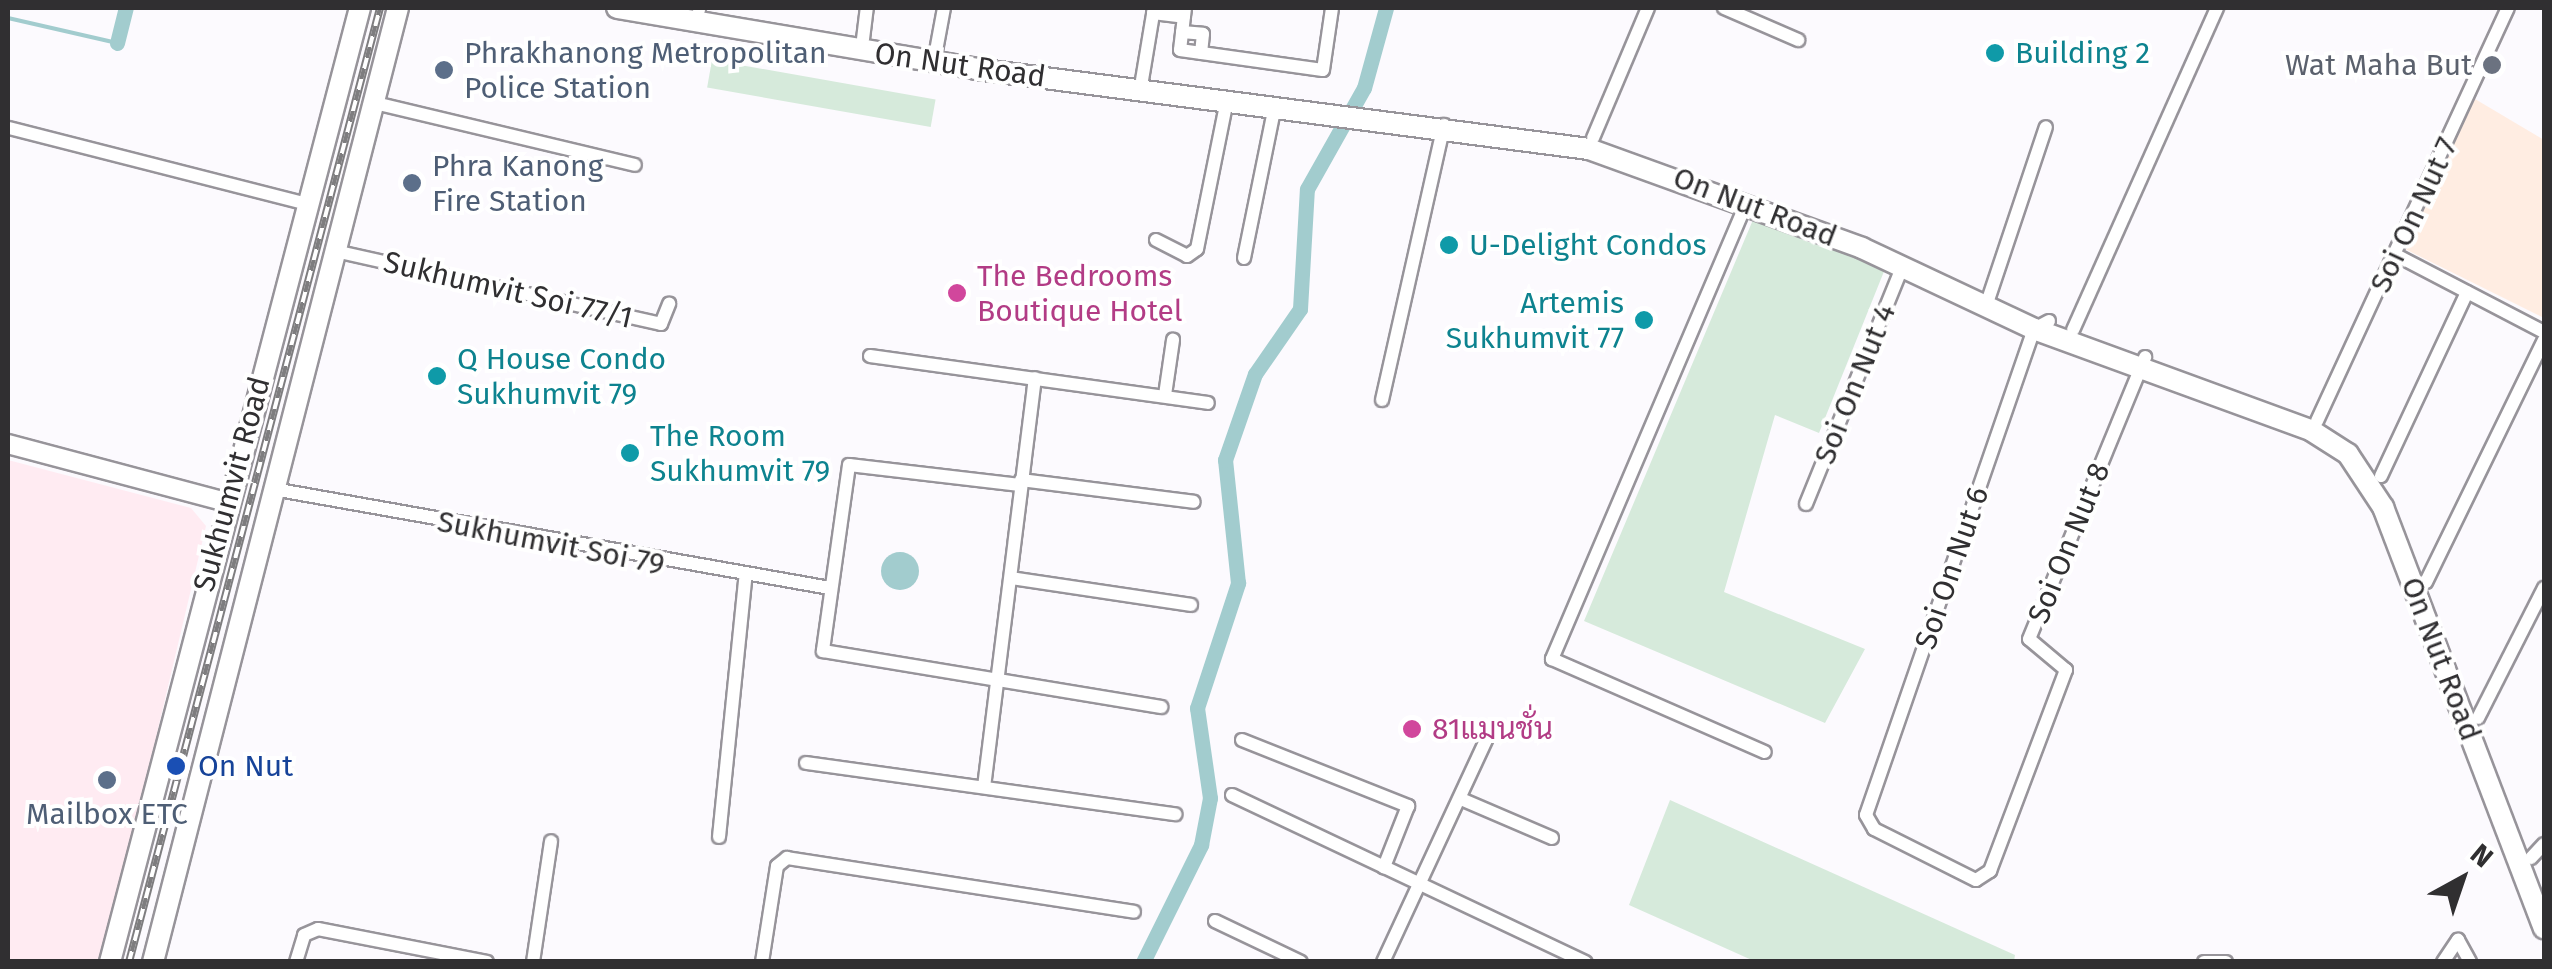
<!DOCTYPE html>
<meta charset="utf-8">
<style>
body{margin:0}
#map{position:relative;width:2552px;height:969px;overflow:hidden;background:#fcfafe;font-family:"Fira Sans",Sarabun,sans-serif}
div>[style]{position:absolute}
.commercial>*{inset:0;background:#ffebf2}
.education>*{inset:0;background:#ffede2}
.green>*{inset:0;background:#d6eadb;transform-origin:0 0}
.water>*{inset:0;background:#a2ccce}
.round{border-radius:50%}
.stream>*{height:4px;margin:-2px;padding:0 2px;transform-origin:2px;border-radius:2px;background:#a2ccce}
.canal>*{height:15px;margin:-7.5px;padding:0 7.5px;transform-origin:7.5px;border-radius:7.5px;background:#a2ccce}
.roads{filter:drop-shadow(2px 0 #97949a) drop-shadow(-2px 0 #97949a) drop-shadow(0 2px #97949a) drop-shadow(0 -2px #97949a)}
.street>*{height:12px;margin:-6px;padding:0 6px;transform-origin:6px;border-radius:6px;background:#fff}
.secondary>*{height:18px;margin:-9px;padding:0 9px;transform-origin:9px;border-radius:9px;background:#fff}
.primary>*{height:20px;margin:-10px;padding:0 10px;transform-origin:10px;border-radius:10px;background:#fff}
.rail>*{height:8px;margin-top:-4px;transform-origin:0;background:repeating-linear-gradient(90deg,#fff 0 11px,#7e7d7f 0 22px);box-sizing:border-box;border-block:2px solid #7e7d7f}
.dots>*{width:28px;height:28px;translate:-50% -50%;box-sizing:border-box;border:5px solid #fff;border-radius:50%}
span{translate:-50% -50%;white-space:nowrap;text-align:center;line-height:1.15;-webkit-text-stroke:8px #fff;paint-order:stroke}
.service-label{font-size:30px;color:#4e5e75}
.left{translate:0 -50%;text-align:left}
.culture-label{font-size:30px;color:#0d838f}
.right{translate:-100% -50%;text-align:right}
.street-label{font-size:30px;color:#302f31}
.worship-label{font-size:30px;color:#5b616d}
.hotel-label{font-size:30px;color:#b23c85}
.transit-label{font-size:30px;color:#164399}
.frame{position:absolute;inset:0;border:10px solid #302f31;pointer-events:none}
.north{position:absolute;left:2412px;top:829px;width:100px;height:100px;-webkit-text-stroke:8px #fff;paint-order:stroke;rotate:40deg;font-size:28px;font-weight:700;line-height:40px;text-align:center;color:#302f31}
.north::after{content:'';display:block;margin:auto;width:35px;height:45px;background:#302f31;clip-path:polygon(50% 0,100% 100%,50% 72%,0 100%)}
</style>
<div id="map">
<div class="commercial">
<div style="clip-path:polygon(8px 460px,191px 508px,206px 526px,103px 961px,8px 961px)"></div>
</div>
<div class="education">
<div style="clip-path:polygon(2475px 99px,2544px 140px,2544px 318px,2405px 249px)"></div>
</div>
<div class="green">
<div style="left:712px;top:60px;width:227px;height:28px;rotate:10deg"></div>
<div style="clip-path:polygon(1755px 215px,1887px 264px,1819px 433px,1775px 415px,1724px 592px,1865px 649px,1825px 723px,1584px 621px)"></div>
<div style="clip-path:polygon(1670px 800px,2015px 955px,2014px 961px,1754px 961px,1629px 905px)"></div>
</div>
<div class="water">
<div class="round" style="left:881px;top:552px;width:38px;height:38px"></div>
</div>
<div class="stream">
<div style="left:8px;top:18px;width:112px;rotate:12.9deg"></div>
</div>
<div class="canal">
<div style="left:117px;top:43px;width:36px;rotate:-76deg"></div>
<div style="left:1143px;top:962px;width:131px;rotate:-63.6deg"></div>
<div style="left:1201px;top:845px;width:48px;rotate:-79.2deg"></div>
<div style="left:1210px;top:798px;width:91px;rotate:-98.2deg"></div>
<div style="left:1197px;top:708px;width:132px;rotate:-71.8deg"></div>
<div style="left:1238px;top:583px;width:124px;rotate:-96deg"></div>
<div style="left:1225px;top:460px;width:91px;rotate:-70.8deg"></div>
<div style="left:1255px;top:374px;width:79px;rotate:-55.3deg"></div>
<div style="left:1300px;top:309px;width:120px;rotate:-86.7deg"></div>
<div style="left:1307px;top:189px;width:116px;rotate:-60.6deg"></div>
<div style="left:1364px;top:88px;width:83px;rotate:-74.6deg"></div>
</div>
<div class="roads">
<div class="street">
<div style="left:1185px;top:8px;width:42px;rotate:96.8deg"></div>
<div style="left:1180px;top:50px;width:144px;rotate:8deg"></div>
<div style="left:1323px;top:70px;width:63px;rotate:-81.7deg"></div>
<div style="left:1724px;top:8px;width:81px;rotate:23.4deg"></div>
<div style="left:699px;top:10px;width:2px;rotate:-90deg"></div>
<div style="left:1153px;top:13px;width:31px;rotate:7deg"></div>
<div style="left:1182px;top:32px;width:21px;rotate:5deg"></div>
<div style="left:1203px;top:34px;width:19px;rotate:96deg"></div>
<div style="left:863px;top:39px;width:31px;rotate:-83deg"></div>
<div style="left:936px;top:51px;width:44px;rotate:-79.5deg"></div>
<div style="left:1142px;top:80px;width:73px;rotate:-80.5deg"></div>
<div style="left:375px;top:103px;width:267px;rotate:13.4deg"></div>
<div style="left:9px;top:128px;width:309px;rotate:14.3deg"></div>
<div style="left:1593px;top:138px;width:141px;rotate:-67.1deg"></div>
<div style="left:1746px;top:204px;width:495px;rotate:113.1deg"></div>
<div style="left:1552px;top:659px;width:232px;rotate:23.6deg"></div>
<div style="left:1156px;top:240px;width:35px;rotate:27deg"></div>
<div style="left:1187px;top:256px;width:12px;rotate:-35deg"></div>
<div style="left:1197px;top:249px;width:152px;rotate:-78.6deg"></div>
<div style="left:335px;top:251px;width:334px;rotate:12.6deg"></div>
<div style="left:661px;top:324px;width:22px;rotate:-68deg"></div>
<div style="left:2396px;top:255px;width:167px;rotate:27.5deg"></div>
<div style="left:1244px;top:258px;width:156px;rotate:-78.5deg"></div>
<div style="left:1989px;top:297px;width:179px;rotate:-71.5deg"></div>
<div style="left:2049px;top:321px;width:17px;rotate:152deg"></div>
<div style="left:2034px;top:329px;width:514px;rotate:109.07deg"></div>
<div style="left:1866px;top:815px;width:16px;rotate:60deg"></div>
<div style="left:1874px;top:829px;width:114px;rotate:26.6deg"></div>
<div style="left:1976px;top:880px;width:17px;rotate:-33deg"></div>
<div style="left:1990px;top:871px;width:215px;rotate:-69.3deg"></div>
<div style="left:2066px;top:670px;width:48px;rotate:-140deg"></div>
<div style="left:2029px;top:639px;width:305px;rotate:-67.6deg"></div>
<div style="left:2073px;top:330px;width:353px;rotate:-65.9deg"></div>
<div style="left:870px;top:356px;width:341px;rotate:7.9deg"></div>
<div style="left:1165px;top:395px;width:56px;rotate:-81.7deg"></div>
<div style="left:1382px;top:400px;width:282px;rotate:-77.3deg"></div>
<div style="left:2317px;top:421px;width:455px;rotate:-65.2deg"></div>
<div style="left:2381px;top:476px;width:203px;rotate:-64.9deg"></div>
<div style="left:1021px;top:480px;width:174px;rotate:7.2deg"></div>
<div style="left:1020px;top:485px;width:172px;rotate:-173.3deg"></div>
<div style="left:849px;top:465px;width:188px;rotate:98deg"></div>
<div style="left:823px;top:651px;width:343px;rotate:9.4deg"></div>
<div style="left:273px;top:489px;width:566px;rotate:10.08deg"></div>
<div style="left:1806px;top:504px;width:258px;rotate:-67.9deg"></div>
<div style="left:1011px;top:578px;width:182px;rotate:8.5deg"></div>
<div style="left:2426px;top:582px;width:269px;rotate:-64deg"></div>
<div style="left:2478px;top:718px;width:146px;rotate:-63.1deg"></div>
<div style="left:1242px;top:740px;width:179px;rotate:21.7deg"></div>
<div style="left:1408px;top:806px;width:66px;rotate:111.5deg"></div>
<div style="left:806px;top:763px;width:373px;rotate:7.9deg"></div>
<div style="left:984px;top:787px;width:412px;rotate:-82.9deg"></div>
<div style="left:1232px;top:795px;width:391px;rotate:25.3deg"></div>
<div style="left:1461px;top:799px;width:99px;rotate:23.2deg"></div>
<div style="left:719px;top:837px;width:259px;rotate:-84.2deg"></div>
<div style="left:2531px;top:858px;width:19px;rotate:-47deg"></div>
<div style="left:1215px;top:921px;width:95px;rotate:25.5deg"></div>
<div style="left:296px;top:962px;width:28px;rotate:-73deg"></div>
<div style="left:304px;top:935px;width:15px;rotate:-23deg"></div>
<div style="left:318px;top:929px;width:172px;rotate:11deg"></div>
<div style="left:533px;top:962px;width:122px;rotate:-81.5deg"></div>
<div style="left:762px;top:962px;width:97px;rotate:-81.1deg"></div>
<div style="left:777px;top:866px;width:13px;rotate:-39deg"></div>
<div style="left:787px;top:858px;width:351px;rotate:8.8deg"></div>
<div style="left:1383px;top:962px;width:255px;rotate:-65.1deg"></div>
<div style="left:2204px;top:962px;width:22px"></div>
<div style="left:2443px;top:962px;width:27px;rotate:-56deg"></div>
<div style="left:2458px;top:940px;width:25px;rotate:61deg"></div>
</div>
<div class="secondary">
<div style="left:8px;top:444px;width:226px;rotate:14.9deg"></div>
</div>
<div class="primary">
<div style="left:617px;top:8px;width:364px;rotate:9.6deg"></div>
<div style="left:976px;top:69px;width:618px;rotate:7.44deg"></div>
<div style="left:1589px;top:149px;width:290px;rotate:19.9deg"></div>
<div style="left:1862px;top:248px;width:190px;rotate:25.2deg"></div>
<div style="left:2034px;top:329px;width:296px;rotate:20.1deg"></div>
<div style="left:2312px;top:431px;width:43px;rotate:32.6deg"></div>
<div style="left:2348px;top:454px;width:64px;rotate:56.6deg"></div>
<div style="left:2383px;top:507px;width:451px;rotate:69.1deg"></div>
<div style="left:110px;top:962px;width:986px;rotate:-75.32deg"></div>
<div style="left:153px;top:962px;width:985px;rotate:-75.6deg"></div>
</div>
</div>
<div class="rail">
<div style="left:129px;top:962px;width:986px;rotate:-75.26deg"></div>
</div>
<div class="dots">
<div style="left:1995px;top:53px;background:#0f9aa8"></div>
<div style="left:2492px;top:65px;background:#6b7280"></div>
<div style="left:444px;top:70px;background:#5c6f8a"></div>
<div style="left:412px;top:183px;background:#5c6f8a"></div>
<div style="left:1449px;top:245px;background:#0f9aa8"></div>
<div style="left:957px;top:293px;background:#d1479c"></div>
<div style="left:1644px;top:320px;background:#0f9aa8"></div>
<div style="left:437px;top:376px;background:#0f9aa8"></div>
<div style="left:630px;top:453px;background:#0f9aa8"></div>
<div style="left:1412px;top:729px;background:#d1479c"></div>
<div style="left:176px;top:766px;background:#1a4fb4"></div>
<div style="left:107px;top:780px;background:#5c6f8a"></div>
</div>
<div class="service-label">
<span class="left" style="left:464px;top:70px">Phrakhanong Metropolitan<br>Police Station</span>
<span class="left" style="left:432px;top:183px">Phra Kanong<br>Fire Station</span>
<span style="left:107px;top:814px">Mailbox ETC</span>
</div>
<div class="culture-label">
<span class="left" style="left:2015px;top:53px">Building 2</span>
<span class="left" style="left:1469px;top:245px">U-Delight Condos</span>
<span class="right" style="left:1624px;top:320px">Artemis<br>Sukhumvit 77</span>
<span class="left" style="left:457px;top:376px">Q House Condo<br>Sukhumvit 79</span>
<span class="left" style="left:650px;top:453px">The Room<br>Sukhumvit 79</span>
</div>
<div class="street-label">
<span style="left:960px;top:65px;rotate:8deg">On Nut Road</span>
<span style="left:1755px;top:207px;rotate:21deg">On Nut Road</span>
<span style="left:2414px;top:215px;rotate:-65deg">Soi On Nut 7</span>
<span style="left:508px;top:290px;rotate:13deg">Sukhumvit Soi 77/1</span>
<span style="left:1855px;top:384px;rotate:-68deg">Soi On Nut 4</span>
<span style="left:232px;top:484px;rotate:-75deg">Sukhumvit Road</span>
<span style="left:551px;top:543px;rotate:11deg">Sukhumvit Soi 79</span>
<span style="left:2069px;top:543px;rotate:-68deg">Soi On Nut 8</span>
<span style="left:1952px;top:568px;rotate:-71deg">Soi On Nut 6</span>
<span style="left:2441px;top:659px;rotate:69deg">On Nut Road</span>
</div>
<div class="worship-label">
<span class="right" style="left:2472px;top:65px">Wat Maha But</span>
</div>
<div class="hotel-label">
<span class="left" style="left:977px;top:293px">The Bedrooms<br>Boutique Hotel</span>
<span class="left" style="left:1432px;top:729px">81แมนชั่น</span>
</div>
<div class="transit-label">
<span class="left" style="left:198px;top:766px">On Nut</span>
</div>
<div class="frame"></div>
<div class="north">N</div>
</div>
